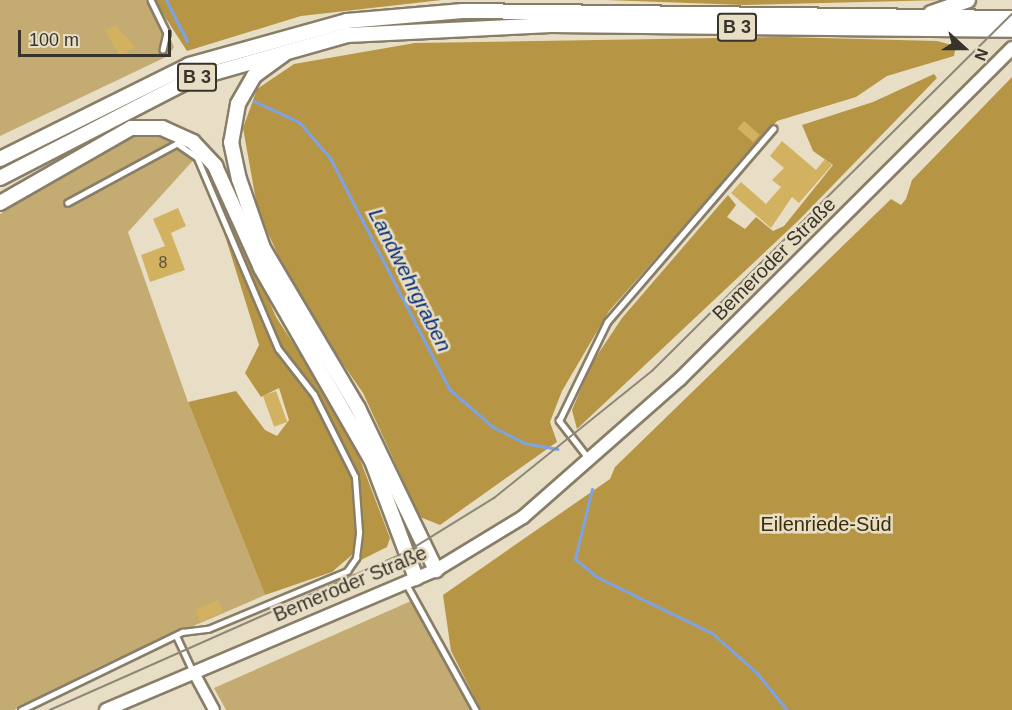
<!DOCTYPE html>
<meta charset="utf-8">
<style>
body{margin:0}
#map{position:relative;width:1012px;height:710px;overflow:hidden;background:#e8dec6;font-family:Arial,sans-serif}
div>[style]{position:absolute}
.green>*{inset:0;background:#c3ab71}
.forest>*{inset:0;background:#b69645}
.stream>*{height:3px;margin:-1.5px;padding:0 1.5px;transform-origin:1.5px;border-radius:1.5px;background:#7da3e6}
.building>*{inset:0;background:#d2b160;transform-origin:0 0}
.roads{filter:drop-shadow(2px 0 #887e68) drop-shadow(-2px 0 #887e68) drop-shadow(0 2px #887e68) drop-shadow(0 -2px #887e68)}
.service>*{height:4.5px;margin:-2.25px;padding:0 2.25px;transform-origin:2.25px;border-radius:2.25px;background:#fff}
.tertiary>*{height:10px;margin:-5px;padding:0 5px;transform-origin:5px;border-radius:5px;background:#fff}
.secondary>*{height:12px;margin:-6px;padding:0 6px;transform-origin:6px;border-radius:6px;background:#fff}
.trunk>*{height:14px;margin:-7px;padding:0 7px;transform-origin:7px;border-radius:7px;background:#fff}
.tram>*{height:1.5px;margin:-0.75px;padding:0 0.75px;transform-origin:0.75px;border-radius:0.75px;background:#8e8776}
span{translate:-50% -50%;white-space:nowrap;text-align:center;line-height:1.15;-webkit-text-stroke:5px #e8dec6;paint-order:stroke}
.number-label{font-size:16px;color:#5e5338}
.number-label span{-webkit-text-stroke-width:0}
.shield-label span{padding:2px 4px;background:#e8dec6;border:2px solid;border-radius:4px;-webkit-text-stroke-width:0}
.shield-label{font-size:18px;color:#38342b;font-weight:700}
.street-label{font-size:20px;color:#38342b}
.park-label{font-size:20px;color:#3a2c07}
.water-label{font-size:21px;color:#052f7c;font-style:italic}
.north{position:absolute;left:934px;top:18px;width:60px;height:60px;-webkit-text-stroke:4px #e8dec6;paint-order:stroke;rotate:111deg;font-size:16px;font-weight:700;line-height:24px;text-align:center;color:#38342b}
.north::after{content:'';display:block;margin:auto;width:21px;height:27px;background:#38342b;clip-path:polygon(50% 0,100% 100%,50% 72%,0 100%)}
.scale{position:absolute;left:18px;top:30px;width:153px;height:27px;box-sizing:border-box;border:3px solid #38342b;border-top:0;padding-left:8px;font-size:18px;line-height:21px;white-space:nowrap;color:#38342b;-webkit-text-stroke:4px #e8dec6;paint-order:stroke}
</style>
<div id="map">
<div class="green">
<div style="clip-path:polygon(0 0,154px 0,174px 47px,168px 56px,0 136px)"></div>
<div style="clip-path:polygon(140px 134px,162px 135px,199px 154px,128px 232px,188px 402px,265px 595px,103px 665px,14px 710px,0 710px,0 214px,121px 139px)"></div>
<div style="clip-path:polygon(411px 601px,471px 710px,226px 710px,214px 688px)"></div>
</div>
<div class="forest">
<div style="clip-path:polygon(154px 0,442px 0,301px 16px,187px 51px)"></div>
<div style="clip-path:polygon(606px 0,944px 0,744px 5px)"></div>
<div style="clip-path:polygon(783px 37px,937px 41px,956px 46px,954px 56px,887px 76px,856px 97px,777px 121px,609px 311px,562px 391px,550px 422px,557px 442px,440px 525px,420px 517px,363px 393px,300px 302px,258px 212px,243px 128px,257px 89px,294px 64px,415px 43px)"></div>
<div style="clip-path:polygon(934px 74px,937px 78px,799px 220px,577px 429px,572px 410px,592px 363px,622px 318px,728px 195px,736px 205px,727px 217px,745px 229px,756px 217px,773px 231px,784px 226px,833px 165px,813px 151px,802px 125px,873px 102px)"></div>
<div style="clip-path:polygon(1012px 77px,1012px 710px,481px 710px,451px 651px,443px 595px,610px 479px,615px 467px,891px 199px,901px 205px,906px 199px,912px 180px)"></div>
<div style="clip-path:polygon(204px 168px,217px 182px,276px 317px,348px 428px,390px 538px,387px 547px,359px 561px,353px 554px,332px 572px,265px 595px,188px 402px,236px 391px,265px 430px,277px 436px,289px 420px,279px 388px,261px 397px,245px 373px,259px 345px)"></div>
</div>
<div class="stream">
<div style="left:166px;top:0;width:46px;rotate:62.9deg"></div>
<div style="left:254px;top:101px;width:50px;rotate:25deg"></div>
<div style="left:299px;top:122px;width:48px;rotate:49.3deg"></div>
<div style="left:330px;top:158px;width:260px;rotate:62.7deg"></div>
<div style="left:449px;top:389px;width:58px;rotate:40.8deg"></div>
<div style="left:493px;top:427px;width:35px;rotate:27deg"></div>
<div style="left:524px;top:443px;width:34px;rotate:10deg"></div>
<div style="left:592px;top:489px;width:72px;rotate:103.7deg"></div>
<div style="left:575px;top:559px;width:28px;rotate:39deg"></div>
<div style="left:597px;top:577px;width:128px;rotate:26deg"></div>
<div style="left:712px;top:633px;width:60px;rotate:41.6deg"></div>
<div style="left:757px;top:673px;width:48px;rotate:51deg"></div>
</div>
<div class="building">
<div style="clip-path:polygon(116px 25px,135px 47px,120px 57px,105px 30px)"></div>
<div style="left:744px;top:121px;width:21px;height:10px;rotate:41deg"></div>
<div style="clip-path:polygon(782px 141px,816px 170px,825px 159px,832px 165px,799px 203px,792px 197px,771px 228px,731px 193px,741px 182px,766px 204px,781px 187px,772px 180px,784px 168px,770px 156px)"></div>
<div style="clip-path:polygon(178px 208px,186px 226px,171px 233px,185px 270px,150px 282px,141px 255px,165px 246px,153px 219px)"></div>
<div style="left:276px;top:391px;width:33px;height:14px;rotate:70deg"></div>
<div style="left:218px;top:600px;width:13px;height:25px;rotate:67deg"></div>
</div>
<div class="roads">
<div class="service">
<div style="left:151px;top:0;width:37px;rotate:64deg"></div>
<div style="left:167px;top:33px;width:17px;rotate:103deg"></div>
<div style="left:587px;top:457px;width:46px;rotate:-127.9deg"></div>
<div style="left:559px;top:421px;width:110px;rotate:-64.1deg"></div>
<div style="left:607px;top:322px;width:255px;rotate:-49.3deg"></div>
<div style="left:407px;top:585px;width:143px;rotate:61.1deg"></div>
<div style="left:177px;top:637px;width:38px;rotate:65deg"></div>
<div style="left:21px;top:710px;width:179px;rotate:-25.8deg"></div>
<div style="left:182px;top:632px;width:26px;rotate:-7deg"></div>
<div style="left:208px;top:629px;width:151px;rotate:-22.6deg"></div>
<div style="left:347px;top:571px;width:16px;rotate:-55deg"></div>
<div style="left:356px;top:558px;width:26px;rotate:-83deg"></div>
<div style="left:359px;top:532px;width:55px;rotate:-94.2deg"></div>
<div style="left:355px;top:477px;width:92px;rotate:-116.6deg"></div>
<div style="left:314px;top:395px;width:58px;rotate:-128deg"></div>
<div style="left:278px;top:349px;width:207px;rotate:-113deg"></div>
<div style="left:197px;top:158px;width:24px;rotate:-145deg"></div>
<div style="left:177px;top:144px;width:124px;rotate:151.6deg"></div>
</div>
<div class="tertiary">
<div style="left:193px;top:671px;width:44px;rotate:61.7deg"></div>
</div>
<div class="secondary">
<div style="left:106px;top:710px;width:358px;rotate:-23deg"></div>
<div style="left:436px;top:570px;width:102px;rotate:-31.3deg"></div>
<div style="left:523px;top:517px;width:209px;rotate:-41.3deg"></div>
<div style="left:680px;top:379px;width:469px;rotate:-44.9deg"></div>
</div>
<div class="trunk">
<div style="left:931px;top:13px;width:39px;rotate:-19deg"></div>
<div style="left:284px;top:54px;width:37px;rotate:144deg"></div>
<div style="left:254px;top:76px;width:32px;rotate:120deg"></div>
<div style="left:238px;top:104px;width:39px;rotate:100deg"></div>
<div style="left:231px;top:142px;width:38px;rotate:78deg"></div>
<div style="left:239px;top:179px;width:73px;rotate:70.8deg"></div>
<div style="left:263px;top:248px;width:186px;rotate:59.3deg"></div>
<div style="left:358px;top:408px;width:180px;rotate:64.3deg"></div>
<div style="left:0;top:159px;width:211px;rotate:-26.4deg"></div>
<div style="left:189px;top:65px;width:164px;rotate:-15.6deg"></div>
<div style="left:347px;top:21px;width:116px;rotate:-4.9deg"></div>
<div style="left:463px;top:11px;width:549px;rotate:0.73deg"></div>
<div style="left:0;top:178px;width:216px;rotate:-27.3deg"></div>
<div style="left:192px;top:79px;width:162px;rotate:-15.8deg"></div>
<div style="left:348px;top:35px;width:203px;rotate:-2.8deg"></div>
<div style="left:551px;top:25px;width:461px;rotate:0.6deg"></div>
<div style="left:0;top:203px;width:151px;rotate:-29.8deg"></div>
<div style="left:131px;top:128px;width:31px"></div>
<div style="left:162px;top:128px;width:34px;rotate:24deg"></div>
<div style="left:193px;top:142px;width:33px;rotate:47deg"></div>
<div style="left:215px;top:166px;width:112px;rotate:65.7deg"></div>
<div style="left:261px;top:268px;width:223px;rotate:60.1deg"></div>
<div style="left:372px;top:461px;width:125px;rotate:69.4deg"></div>
</div>
</div>
<div class="tram">
<div style="left:50px;top:710px;width:388px;rotate:-23.9deg"></div>
<div style="left:405px;top:553px;width:105px;rotate:-31.7deg"></div>
<div style="left:494px;top:498px;width:203px;rotate:-38.8deg"></div>
<div style="left:652px;top:371px;width:507px;rotate:-44.76deg"></div>
</div>
<div class="number-label">
<span style="left:163px;top:263px">8</span>
</div>
<div class="shield-label">
<span style="left:737px;top:27px">B 3</span>
<span style="left:197px;top:77px">B 3</span>
</div>
<div class="street-label">
<span style="left:774px;top:259px;rotate:-45deg">Bemeroder Straße</span>
<span style="left:350px;top:584px;rotate:-23deg">Bemeroder Straße</span>
</div>
<div class="park-label">
<span style="left:826px;top:524px">Eilenriede-Süd</span>
</div>
<div class="water-label">
<span style="left:410px;top:280px;rotate:63deg">Landwehrgraben</span>
</div>
<div class="north">N</div>
<div class="scale">100 m</div>
</div>
